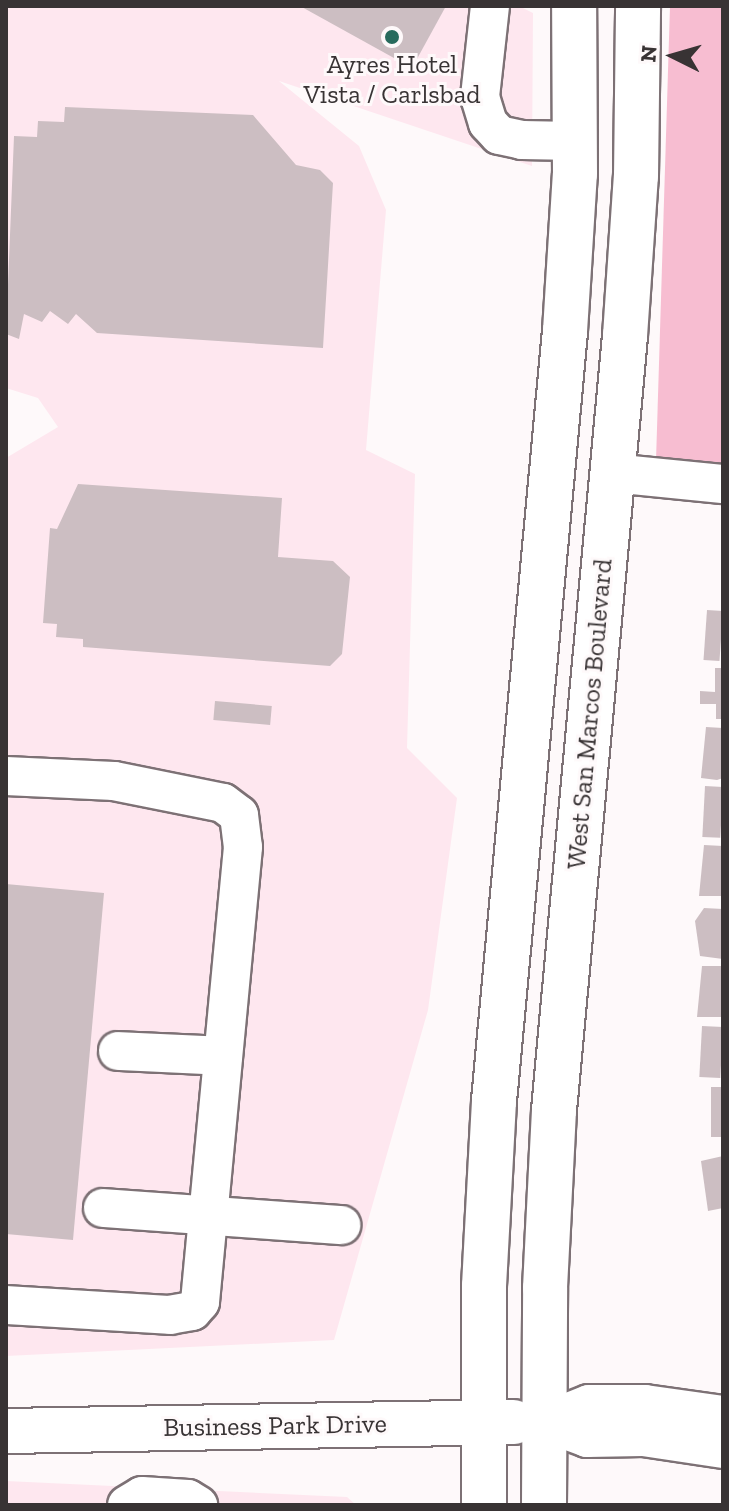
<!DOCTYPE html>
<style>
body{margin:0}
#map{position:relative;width:729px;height:1511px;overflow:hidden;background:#fef9fa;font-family:"Zilla Slab",serif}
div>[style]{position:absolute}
.built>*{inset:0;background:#fee7ef}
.green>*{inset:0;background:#f7bdd1}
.building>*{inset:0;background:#ccbec2;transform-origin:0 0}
.roads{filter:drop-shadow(2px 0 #7d7175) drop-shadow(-2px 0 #7d7175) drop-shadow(0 2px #7d7175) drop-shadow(0 -2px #7d7175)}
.minor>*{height:38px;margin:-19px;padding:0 19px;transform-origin:19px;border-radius:19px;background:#fff}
.major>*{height:44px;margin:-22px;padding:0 22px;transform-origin:22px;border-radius:22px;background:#fff}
.dots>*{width:22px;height:22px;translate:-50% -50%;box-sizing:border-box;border:4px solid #fef9fa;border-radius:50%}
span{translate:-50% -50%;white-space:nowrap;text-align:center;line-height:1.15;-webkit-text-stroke:6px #fef9fa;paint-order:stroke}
.poi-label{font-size:26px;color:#383334}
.street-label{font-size:26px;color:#383334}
.frame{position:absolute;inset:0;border:8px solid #383334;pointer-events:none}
.north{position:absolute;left:633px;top:16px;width:80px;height:80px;-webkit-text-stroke:6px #fef9fa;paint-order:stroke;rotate:275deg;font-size:22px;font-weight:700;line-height:32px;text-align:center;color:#383334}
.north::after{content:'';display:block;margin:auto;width:28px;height:36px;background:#383334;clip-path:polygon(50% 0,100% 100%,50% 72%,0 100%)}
</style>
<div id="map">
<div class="built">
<div style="clip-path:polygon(6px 6px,519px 6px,533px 13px,532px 166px,279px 81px,359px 146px,386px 210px,366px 450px,415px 474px,407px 748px,457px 798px,428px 1010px,334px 1340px,6px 1356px,6px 458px,58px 427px,38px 398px,6px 388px)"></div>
<div style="clip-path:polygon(6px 1481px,347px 1497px,356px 1505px,6px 1505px)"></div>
</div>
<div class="green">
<div style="clip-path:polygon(670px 6px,723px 6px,723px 467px,656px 461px)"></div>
</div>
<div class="building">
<div style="clip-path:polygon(300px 6px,446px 6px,412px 68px)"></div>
<div style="clip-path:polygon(65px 107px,253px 115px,296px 165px,320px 170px,333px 183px,323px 348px,97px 333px,76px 314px,68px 324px,50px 311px,42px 322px,24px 314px,19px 339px,6px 334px,14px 136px,37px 137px,38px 121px,64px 122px)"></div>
<div style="clip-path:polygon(78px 484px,282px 498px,278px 557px,333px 561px,350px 577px,342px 654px,330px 666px,83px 647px,83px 639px,56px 637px,57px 624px,43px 623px,50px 528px,57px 529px)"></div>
<div style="left:707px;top:610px;width:16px;height:50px;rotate:4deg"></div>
<div style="clip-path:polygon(715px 668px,723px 668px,723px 719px,716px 719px,716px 704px,700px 704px,700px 691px,715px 692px)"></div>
<div style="left:215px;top:701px;width:57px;height:19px;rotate:5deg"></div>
<div style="clip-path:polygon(706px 727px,723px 728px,723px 778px,717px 780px,701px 778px)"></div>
<div style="left:705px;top:786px;width:18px;height:51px;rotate:3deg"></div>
<div style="clip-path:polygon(704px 845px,723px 846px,723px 896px,699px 896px)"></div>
<div style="clip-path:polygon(6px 884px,104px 893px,73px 1240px,6px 1234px)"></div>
<div style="clip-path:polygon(704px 908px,723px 909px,723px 959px,700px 956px,695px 921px)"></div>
<div style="clip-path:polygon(702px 966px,723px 966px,723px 1017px,697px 1017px)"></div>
<div style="left:702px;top:1026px;width:21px;height:51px;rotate:3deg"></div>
<div style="left:711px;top:1087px;width:12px;height:50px"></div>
<div style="clip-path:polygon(723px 1156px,723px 1208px,708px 1211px,701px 1161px)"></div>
</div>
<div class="roads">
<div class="minor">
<div style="left:490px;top:6px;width:92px;rotate:96.3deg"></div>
<div style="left:480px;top:97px;width:27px;rotate:73deg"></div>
<div style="left:488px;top:123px;width:16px;rotate:47deg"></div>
<div style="left:499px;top:135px;width:24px;rotate:12deg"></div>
<div style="left:522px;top:140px;width:53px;rotate:1.1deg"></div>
<div style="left:612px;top:473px;width:112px;rotate:5.7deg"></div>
<div style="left:6px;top:776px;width:108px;rotate:2.7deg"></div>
<div style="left:114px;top:781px;width:111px;rotate:11.4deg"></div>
<div style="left:223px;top:803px;width:20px;rotate:37deg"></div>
<div style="left:239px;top:815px;width:32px;rotate:83deg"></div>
<div style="left:243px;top:847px;width:457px;rotate:95.4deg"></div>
<div style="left:200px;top:1302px;width:12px;rotate:132deg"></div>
<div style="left:192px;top:1311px;width:22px;rotate:170deg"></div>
<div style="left:170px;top:1315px;width:164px;rotate:-176.5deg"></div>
<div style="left:118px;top:1051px;width:105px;rotate:2.7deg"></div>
<div style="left:103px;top:1208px;width:239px;rotate:4.1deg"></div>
<div style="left:544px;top:1422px;width:48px;rotate:-21.8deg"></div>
<div style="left:589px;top:1404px;width:56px"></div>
<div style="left:645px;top:1404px;width:79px;rotate:8deg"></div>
<div style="left:544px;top:1422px;width:46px;rotate:20.4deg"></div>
<div style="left:587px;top:1438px;width:56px;rotate:-1deg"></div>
<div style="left:643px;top:1437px;width:81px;rotate:8.5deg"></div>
<div style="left:127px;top:1505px;width:17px;rotate:-31deg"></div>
<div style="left:142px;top:1496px;width:46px;rotate:3.7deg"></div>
<div style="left:188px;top:1499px;width:12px;rotate:31deg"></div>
</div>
<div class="major">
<div style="left:6px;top:1431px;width:508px;rotate:-1.01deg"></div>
<div style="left:484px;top:1505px;width:219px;rotate:-90deg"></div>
<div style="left:484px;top:1286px;width:185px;rotate:-86.9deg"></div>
<div style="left:494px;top:1101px;width:773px;rotate:-84.73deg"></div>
<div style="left:565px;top:331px;width:157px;rotate:-86.4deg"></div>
<div style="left:575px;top:174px;width:168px;rotate:-90.3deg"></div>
<div style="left:544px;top:1505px;width:217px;rotate:-89.7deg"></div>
<div style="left:545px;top:1288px;width:178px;rotate:-87.1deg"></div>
<div style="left:554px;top:1110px;width:777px;rotate:-84.76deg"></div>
<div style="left:625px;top:336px;width:160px;rotate:-86.1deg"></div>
<div style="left:636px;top:176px;width:170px;rotate:-89.3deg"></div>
</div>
</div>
<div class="dots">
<div style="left:392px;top:37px;background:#286b5d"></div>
</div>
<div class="poi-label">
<span style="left:392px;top:80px">Ayres Hotel<br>Vista / Carlsbad</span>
</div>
<div class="street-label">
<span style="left:590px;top:714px;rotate:-85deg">West San Marcos Boulevard</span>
<span style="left:275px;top:1426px;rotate:-1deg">Business Park Drive</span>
</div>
<div class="frame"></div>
<div class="north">N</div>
</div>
